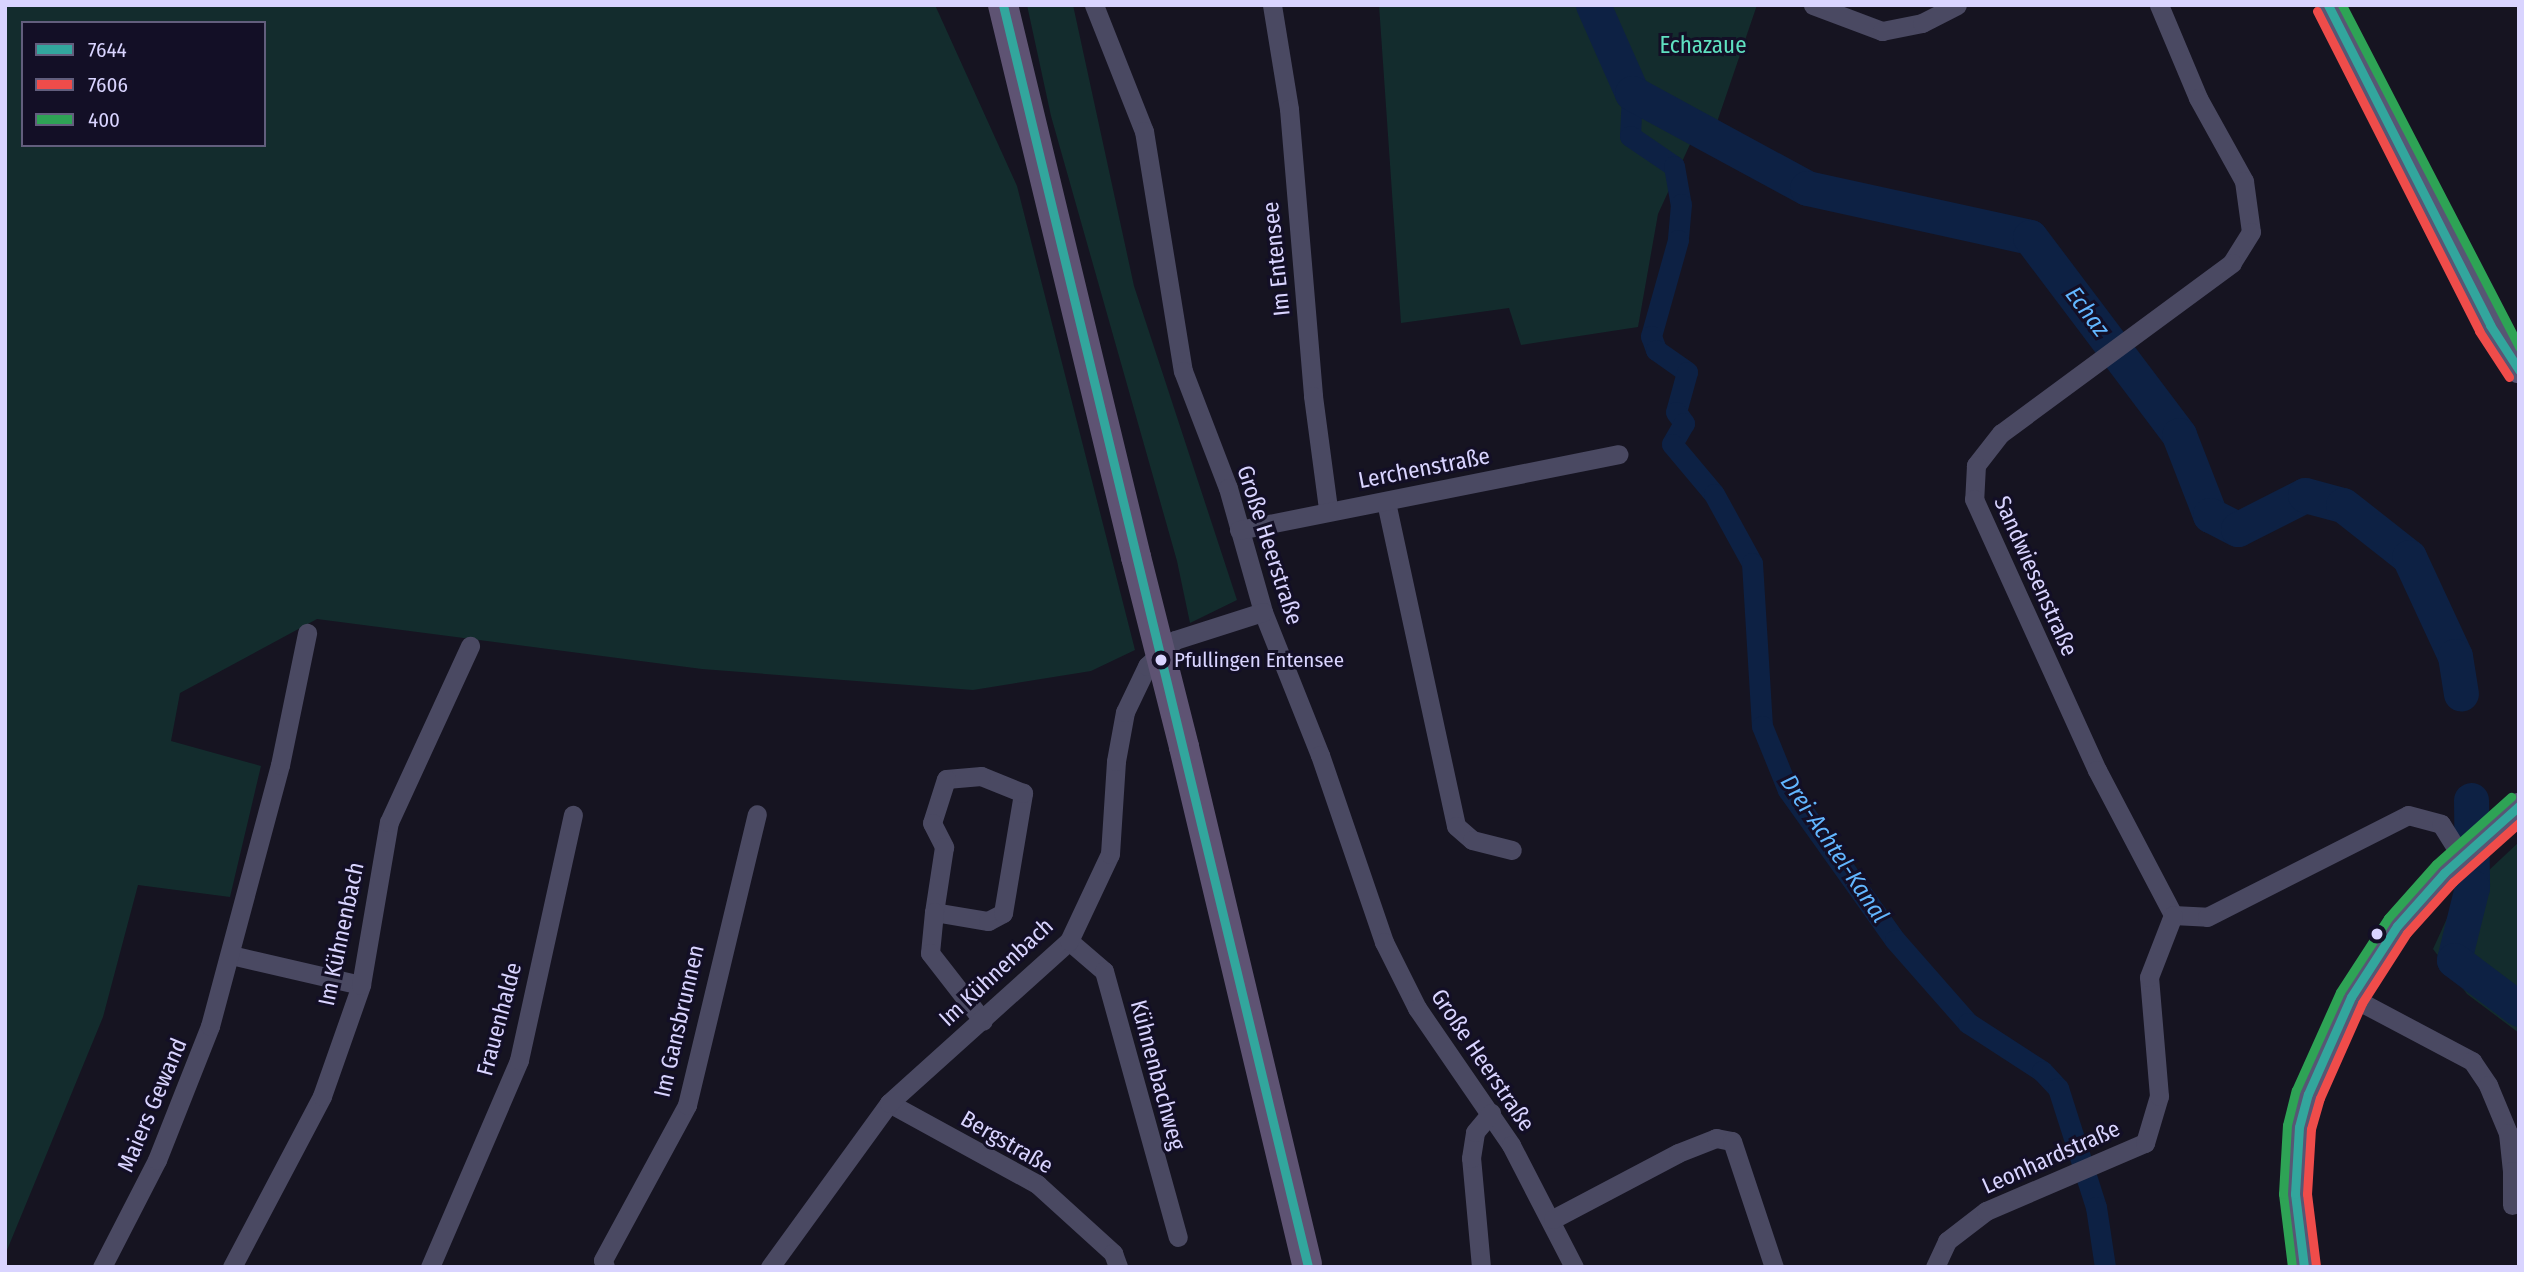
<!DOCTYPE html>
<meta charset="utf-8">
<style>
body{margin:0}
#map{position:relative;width:2524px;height:1272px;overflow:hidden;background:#161421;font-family:"Fira Sans Condensed",sans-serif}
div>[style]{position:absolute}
.green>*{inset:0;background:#132c2d}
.canal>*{height:21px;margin:-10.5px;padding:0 10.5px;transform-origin:10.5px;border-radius:10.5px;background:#0d2144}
.river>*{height:35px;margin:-17.5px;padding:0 17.5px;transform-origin:17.5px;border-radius:17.5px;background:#0d2144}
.minor>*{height:19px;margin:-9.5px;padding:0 9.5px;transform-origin:9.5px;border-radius:9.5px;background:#4a4962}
.secondary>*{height:26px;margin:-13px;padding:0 13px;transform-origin:13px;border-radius:13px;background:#575674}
.primary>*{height:30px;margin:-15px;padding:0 15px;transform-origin:15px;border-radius:15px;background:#5e5373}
.primary-bridge>*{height:30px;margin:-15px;padding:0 15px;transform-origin:15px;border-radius:15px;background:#5e5373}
.bus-1>*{height:9px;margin:-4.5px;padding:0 4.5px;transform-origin:4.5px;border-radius:4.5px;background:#32a69d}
.bus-2>*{height:9px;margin:-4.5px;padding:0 4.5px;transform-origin:4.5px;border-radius:4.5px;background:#ef4c4a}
.bus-3>*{height:9px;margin:-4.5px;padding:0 4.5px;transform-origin:4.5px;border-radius:4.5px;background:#2ea355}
.dots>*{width:19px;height:19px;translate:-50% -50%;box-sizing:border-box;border:4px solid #130f26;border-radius:50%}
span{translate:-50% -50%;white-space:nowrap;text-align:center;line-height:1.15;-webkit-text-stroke:6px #130f26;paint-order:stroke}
.bus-label{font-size:21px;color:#d9d4ff}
.left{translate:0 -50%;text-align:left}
.park-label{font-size:23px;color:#5fe0c0}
.street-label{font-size:23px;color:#d9d4ff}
.water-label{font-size:24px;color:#62b6ff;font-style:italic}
.frame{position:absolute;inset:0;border:7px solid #d9d4ff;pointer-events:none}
.legend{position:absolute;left:21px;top:21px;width:245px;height:126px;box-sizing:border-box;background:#130f26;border:2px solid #625e7d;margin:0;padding:9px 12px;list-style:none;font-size:21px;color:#d9d4ff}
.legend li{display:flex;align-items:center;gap:14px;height:35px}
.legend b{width:35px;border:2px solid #625e7d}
</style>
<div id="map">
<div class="green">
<div style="clip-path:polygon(evenodd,5px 5px,935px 5px,1017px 186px,1135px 650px,1091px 671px,973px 690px,702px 669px,317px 619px,180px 693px,171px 741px,261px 766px,230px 897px,138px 885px,103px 1017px,5px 1255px,5px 5px,23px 23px,264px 23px,264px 145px,23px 145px,23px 23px)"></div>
<div style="clip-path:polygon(1027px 5px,1073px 5px,1134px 286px,1237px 600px,1190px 623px,1177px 561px,1051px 116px)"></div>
<div style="clip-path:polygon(1379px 5px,1757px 5px,1714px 131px,1703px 116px,1658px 214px,1638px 327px,1521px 345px,1509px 308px,1401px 323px)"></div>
<div style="clip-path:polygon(2519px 842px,2519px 1033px,2467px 994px,2433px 949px,2454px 903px)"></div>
</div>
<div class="canal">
<div style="left:1632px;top:93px;width:43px;rotate:92.7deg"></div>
<div style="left:1630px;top:136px;width:53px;rotate:34.3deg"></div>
<div style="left:1674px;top:166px;width:39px;rotate:80deg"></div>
<div style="left:1681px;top:204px;width:36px;rotate:95deg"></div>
<div style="left:1678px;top:240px;width:100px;rotate:105.7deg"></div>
<div style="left:1651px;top:336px;width:15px;rotate:70deg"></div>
<div style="left:1656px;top:350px;width:38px;rotate:35deg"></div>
<div style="left:1687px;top:372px;width:41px;rotate:105.4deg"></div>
<div style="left:1676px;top:412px;width:14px;rotate:54deg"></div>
<div style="left:1684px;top:423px;width:24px;rotate:120deg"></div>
<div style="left:1672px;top:444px;width:65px;rotate:50deg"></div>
<div style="left:1714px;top:494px;width:79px;rotate:61.2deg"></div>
<div style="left:1752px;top:563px;width:163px;rotate:86.5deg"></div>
<div style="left:1762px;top:726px;width:69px;rotate:67.9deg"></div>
<div style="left:1788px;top:790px;width:184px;rotate:54.5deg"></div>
<div style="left:1895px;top:940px;width:111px;rotate:48.7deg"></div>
<div style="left:1968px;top:1023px;width:88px;rotate:33deg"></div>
<div style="left:2042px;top:1071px;width:23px;rotate:47deg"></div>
<div style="left:2058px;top:1088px;width:125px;rotate:72.3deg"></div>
<div style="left:2096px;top:1207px;width:61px;rotate:81.5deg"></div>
</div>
<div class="river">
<div style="left:1593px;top:5px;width:96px;rotate:66.1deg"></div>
<div style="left:1632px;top:93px;width:199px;rotate:28.5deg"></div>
<div style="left:1807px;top:188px;width:228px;rotate:12.4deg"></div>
<div style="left:2030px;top:237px;width:248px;rotate:53deg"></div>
<div style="left:2179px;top:435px;width:86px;rotate:68.8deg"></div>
<div style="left:2210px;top:515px;width:31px;rotate:27deg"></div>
<div style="left:2238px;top:529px;width:75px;rotate:-26.9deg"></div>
<div style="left:2305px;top:495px;width:39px;rotate:15deg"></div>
<div style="left:2343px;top:505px;width:84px;rotate:38.2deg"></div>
<div style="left:2409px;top:557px;width:109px;rotate:65.1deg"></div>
<div style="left:2455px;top:656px;width:38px;rotate:81deg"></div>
<div style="left:2471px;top:800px;width:87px;rotate:89.3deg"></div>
<div style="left:2472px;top:887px;width:75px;rotate:103.9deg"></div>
<div style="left:2454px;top:960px;width:81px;rotate:37deg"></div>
</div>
<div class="minor">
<div style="left:1094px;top:5px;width:136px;rotate:68.4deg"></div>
<div style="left:1144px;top:131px;width:243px;rotate:80.8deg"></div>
<div style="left:1183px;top:371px;width:125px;rotate:69deg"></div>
<div style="left:1228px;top:488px;width:129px;rotate:74.2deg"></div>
<div style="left:1263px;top:612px;width:154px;rotate:68.3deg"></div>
<div style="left:1320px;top:755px;width:198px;rotate:71.1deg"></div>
<div style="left:1384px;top:942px;width:74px;rotate:63.4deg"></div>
<div style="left:1417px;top:1008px;width:166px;rotate:55.5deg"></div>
<div style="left:1511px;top:1145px;width:137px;rotate:62.7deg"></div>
<div style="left:1272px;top:5px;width:105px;rotate:80.7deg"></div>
<div style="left:1289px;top:109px;width:288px;rotate:85.2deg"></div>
<div style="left:1313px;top:396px;width:114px;rotate:82.4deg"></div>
<div style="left:1813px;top:5px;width:74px;rotate:20.6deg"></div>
<div style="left:1882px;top:31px;width:41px;rotate:-11.3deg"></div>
<div style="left:1922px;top:23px;width:39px;rotate:-27deg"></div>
<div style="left:2159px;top:5px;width:101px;rotate:67.2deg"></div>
<div style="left:2198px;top:98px;width:95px;rotate:61deg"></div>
<div style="left:2244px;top:181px;width:51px;rotate:82.2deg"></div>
<div style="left:2251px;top:232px;width:36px;rotate:122deg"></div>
<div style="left:2232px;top:263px;width:287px;rotate:143.6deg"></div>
<div style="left:2001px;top:433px;width:41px;rotate:128deg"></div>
<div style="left:1976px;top:465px;width:34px;rotate:93deg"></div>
<div style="left:1974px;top:499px;width:298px;rotate:65.6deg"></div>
<div style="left:2097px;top:770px;width:164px;rotate:62.3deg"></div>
<div style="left:2173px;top:915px;width:34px;rotate:3deg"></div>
<div style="left:2207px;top:917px;width:225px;rotate:-26.9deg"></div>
<div style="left:2408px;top:815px;width:34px;rotate:15deg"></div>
<div style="left:2441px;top:824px;width:39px;rotate:58deg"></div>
<div style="left:1386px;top:502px;width:331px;rotate:77.8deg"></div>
<div style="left:1456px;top:826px;width:21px;rotate:41deg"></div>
<div style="left:1472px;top:840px;width:41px;rotate:14deg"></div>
<div style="left:1239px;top:530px;width:387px;rotate:-11.3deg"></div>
<div style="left:934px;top:912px;width:55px;rotate:9.5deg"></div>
<div style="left:988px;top:921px;width:17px;rotate:-28deg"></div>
<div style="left:1003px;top:913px;width:122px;rotate:-80.5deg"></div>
<div style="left:1023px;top:793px;width:45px;rotate:-158deg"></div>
<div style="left:981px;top:776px;width:35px;rotate:175deg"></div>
<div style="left:946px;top:779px;width:46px;rotate:107.7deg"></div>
<div style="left:932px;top:823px;width:27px;rotate:63deg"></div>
<div style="left:944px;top:847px;width:66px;rotate:98.7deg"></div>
<div style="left:934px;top:912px;width:41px;rotate:95.6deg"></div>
<div style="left:930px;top:953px;width:86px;rotate:52.1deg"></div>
<div style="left:1069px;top:941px;width:46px;rotate:40.6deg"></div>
<div style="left:1104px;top:971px;width:276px;rotate:74.5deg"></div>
<div style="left:231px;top:955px;width:133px;rotate:13deg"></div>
<div style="left:2351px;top:997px;width:137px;rotate:27.9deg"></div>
<div style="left:2472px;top:1061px;width:29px;rotate:56deg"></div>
<div style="left:2488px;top:1085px;width:52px;rotate:67.4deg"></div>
<div style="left:2508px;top:1133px;width:38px;rotate:84deg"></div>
<div style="left:2512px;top:1171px;width:7px"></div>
<div style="left:889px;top:1103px;width:169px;rotate:28.7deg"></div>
<div style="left:1037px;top:1184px;width:103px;rotate:42.2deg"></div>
<div style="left:1113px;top:1253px;width:15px;rotate:70deg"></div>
<div style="left:2512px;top:1171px;width:34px;rotate:90deg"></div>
<div style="left:1553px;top:1219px;width:141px;rotate:-27.8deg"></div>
<div style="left:1678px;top:1153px;width:41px;rotate:-21.5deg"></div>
<div style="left:1716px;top:1138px;width:16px;rotate:11deg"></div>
<div style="left:1732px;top:1141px;width:133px;rotate:71.6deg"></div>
<div style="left:102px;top:1267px;width:120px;rotate:-62.8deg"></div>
<div style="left:157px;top:1160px;width:144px;rotate:-68.4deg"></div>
<div style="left:210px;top:1026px;width:270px;rotate:-75deg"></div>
<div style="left:280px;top:765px;width:135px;rotate:-78.4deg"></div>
<div style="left:232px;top:1267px;width:193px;rotate:-62.2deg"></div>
<div style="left:322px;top:1096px;width:118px;rotate:-70.6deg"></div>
<div style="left:361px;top:985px;width:165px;rotate:-80.3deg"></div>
<div style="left:389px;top:822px;width:194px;rotate:-65.3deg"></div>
<div style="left:430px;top:1267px;width:225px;rotate:-66.7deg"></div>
<div style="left:519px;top:1060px;width:251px;rotate:-77.6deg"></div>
<div style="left:605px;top:1267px;width:7px;rotate:-106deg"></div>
<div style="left:603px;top:1260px;width:176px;rotate:-61.5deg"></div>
<div style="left:687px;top:1105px;width:299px;rotate:-76.5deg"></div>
<div style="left:770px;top:1267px;width:203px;rotate:-54deg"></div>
<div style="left:889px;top:1103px;width:242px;rotate:-42deg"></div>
<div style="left:1069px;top:941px;width:96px;rotate:-64.8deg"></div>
<div style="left:1110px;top:854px;width:93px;rotate:-86.3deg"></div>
<div style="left:1116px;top:761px;width:50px;rotate:-79.6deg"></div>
<div style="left:1125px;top:712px;width:51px;rotate:-64.4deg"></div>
<div style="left:1147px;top:666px;width:38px;rotate:-43deg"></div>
<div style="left:1175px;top:640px;width:92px;rotate:-17.7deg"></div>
<div style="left:1481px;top:1267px;width:109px;rotate:-95.2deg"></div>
<div style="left:1471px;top:1158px;width:26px;rotate:-81deg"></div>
<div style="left:1475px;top:1132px;width:25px;rotate:-50deg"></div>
<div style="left:1935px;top:1267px;width:29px;rotate:-65deg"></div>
<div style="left:1947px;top:1241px;width:49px;rotate:-37.6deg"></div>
<div style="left:1986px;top:1211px;width:173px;rotate:-23.2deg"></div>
<div style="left:2145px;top:1143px;width:49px;rotate:-73.4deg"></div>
<div style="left:2159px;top:1096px;width:119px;rotate:-94.8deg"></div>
<div style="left:2149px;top:977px;width:66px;rotate:-68.8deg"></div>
</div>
<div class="secondary">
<div style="left:2328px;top:5px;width:359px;rotate:63.1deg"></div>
<div style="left:2490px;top:325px;width:54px;rotate:57.2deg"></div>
<div style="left:2304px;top:1267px;width:74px;rotate:-97deg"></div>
<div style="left:2295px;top:1194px;width:67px;rotate:-86.6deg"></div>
<div style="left:2299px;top:1127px;width:34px;rotate:-75deg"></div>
<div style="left:2308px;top:1094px;width:106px;rotate:-66.1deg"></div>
<div style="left:2351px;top:997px;width:85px;rotate:-57.1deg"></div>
<div style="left:2397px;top:926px;width:71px;rotate:-48.4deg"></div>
<div style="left:2444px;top:873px;width:101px;rotate:-41.8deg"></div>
</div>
<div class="primary">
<div style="left:1003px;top:5px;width:568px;rotate:76.45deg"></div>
<div style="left:1184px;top:747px;width:531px;rotate:76.62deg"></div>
</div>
<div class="primary-bridge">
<div style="left:1136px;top:557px;width:196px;rotate:75.8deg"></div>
</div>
<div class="bus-1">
<div style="left:1003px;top:5px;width:1298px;rotate:76.41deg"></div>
<div style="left:2328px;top:5px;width:359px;rotate:63.1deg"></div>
<div style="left:2490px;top:325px;width:54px;rotate:57.2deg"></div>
<div style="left:2304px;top:1267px;width:74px;rotate:-97deg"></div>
<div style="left:2295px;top:1194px;width:67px;rotate:-86.6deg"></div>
<div style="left:2299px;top:1127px;width:34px;rotate:-75deg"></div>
<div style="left:2308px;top:1094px;width:106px;rotate:-66.1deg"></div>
<div style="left:2351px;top:997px;width:85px;rotate:-57.1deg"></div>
<div style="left:2397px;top:926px;width:71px;rotate:-48.4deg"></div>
<div style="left:2444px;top:873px;width:101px;rotate:-41.8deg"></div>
</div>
<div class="bus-2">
<div style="left:2317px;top:11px;width:359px;rotate:63.1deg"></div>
<div style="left:2479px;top:331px;width:55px;rotate:56.9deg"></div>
<div style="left:2316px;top:1266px;width:73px;rotate:-97.1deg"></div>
<div style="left:2307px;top:1194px;width:65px;rotate:-86.5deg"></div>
<div style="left:2311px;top:1129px;width:32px;rotate:-74deg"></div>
<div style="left:2320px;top:1098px;width:104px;rotate:-66.1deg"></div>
<div style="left:2362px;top:1003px;width:83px;rotate:-57.3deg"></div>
<div style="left:2407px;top:933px;width:69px;rotate:-48deg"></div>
<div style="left:2453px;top:882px;width:89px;rotate:-41.8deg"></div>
</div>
<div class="bus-3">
<div style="left:2342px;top:5px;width:385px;rotate:62.6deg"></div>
<div style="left:2292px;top:1267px;width:74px;rotate:-97deg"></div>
<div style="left:2283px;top:1194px;width:69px;rotate:-86.7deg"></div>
<div style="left:2287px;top:1125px;width:36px;rotate:-76deg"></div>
<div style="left:2296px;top:1090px;width:107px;rotate:-65.8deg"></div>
<div style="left:2340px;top:992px;width:88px;rotate:-57deg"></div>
<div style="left:2388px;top:918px;width:72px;rotate:-48.4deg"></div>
<div style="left:2436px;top:864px;width:101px;rotate:-41.8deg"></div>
</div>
<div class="dots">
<div style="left:1161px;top:660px;background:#d9d4ff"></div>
<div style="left:2377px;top:934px;background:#d9d4ff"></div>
</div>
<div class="bus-label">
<span class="left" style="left:1174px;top:660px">Pfullingen Entensee</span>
</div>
<div class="park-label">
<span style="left:1703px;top:45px">Echazaue</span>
</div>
<div class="street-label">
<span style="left:1276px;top:259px;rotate:-96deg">Im Entensee</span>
<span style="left:1424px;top:468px;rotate:-11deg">Lerchenstraße</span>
<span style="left:1270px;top:545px;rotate:72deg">Große Heerstraße</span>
<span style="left:2036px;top:576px;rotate:66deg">Sandwiesenstraße</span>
<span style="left:341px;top:934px;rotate:-78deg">Im Kühnenbach</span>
<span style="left:996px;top:972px;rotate:-43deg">Im Kühnenbach</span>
<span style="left:499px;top:1019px;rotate:-75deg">Frauenhalde</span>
<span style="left:679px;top:1021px;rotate:-77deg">Im Gansbrunnen</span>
<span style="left:1483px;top:1060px;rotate:56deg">Große Heerstraße</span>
<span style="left:1158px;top:1075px;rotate:75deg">Kühnenbachweg</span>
<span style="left:152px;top:1105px;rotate:-67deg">Maiers Gewand</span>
<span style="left:1007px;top:1142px;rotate:30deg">Bergstraße</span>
<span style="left:2051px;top:1157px;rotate:-24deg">Leonhardstraße</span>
</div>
<div class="water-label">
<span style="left:2087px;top:312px;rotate:53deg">Echaz</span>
<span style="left:1834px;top:849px;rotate:56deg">Drei-Achtel-Kanal</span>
</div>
<div class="frame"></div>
<ul class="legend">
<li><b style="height:9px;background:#32a69d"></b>7644</li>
<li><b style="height:9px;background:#ef4c4a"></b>7606</li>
<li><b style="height:9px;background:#2ea355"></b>400</li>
</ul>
</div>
